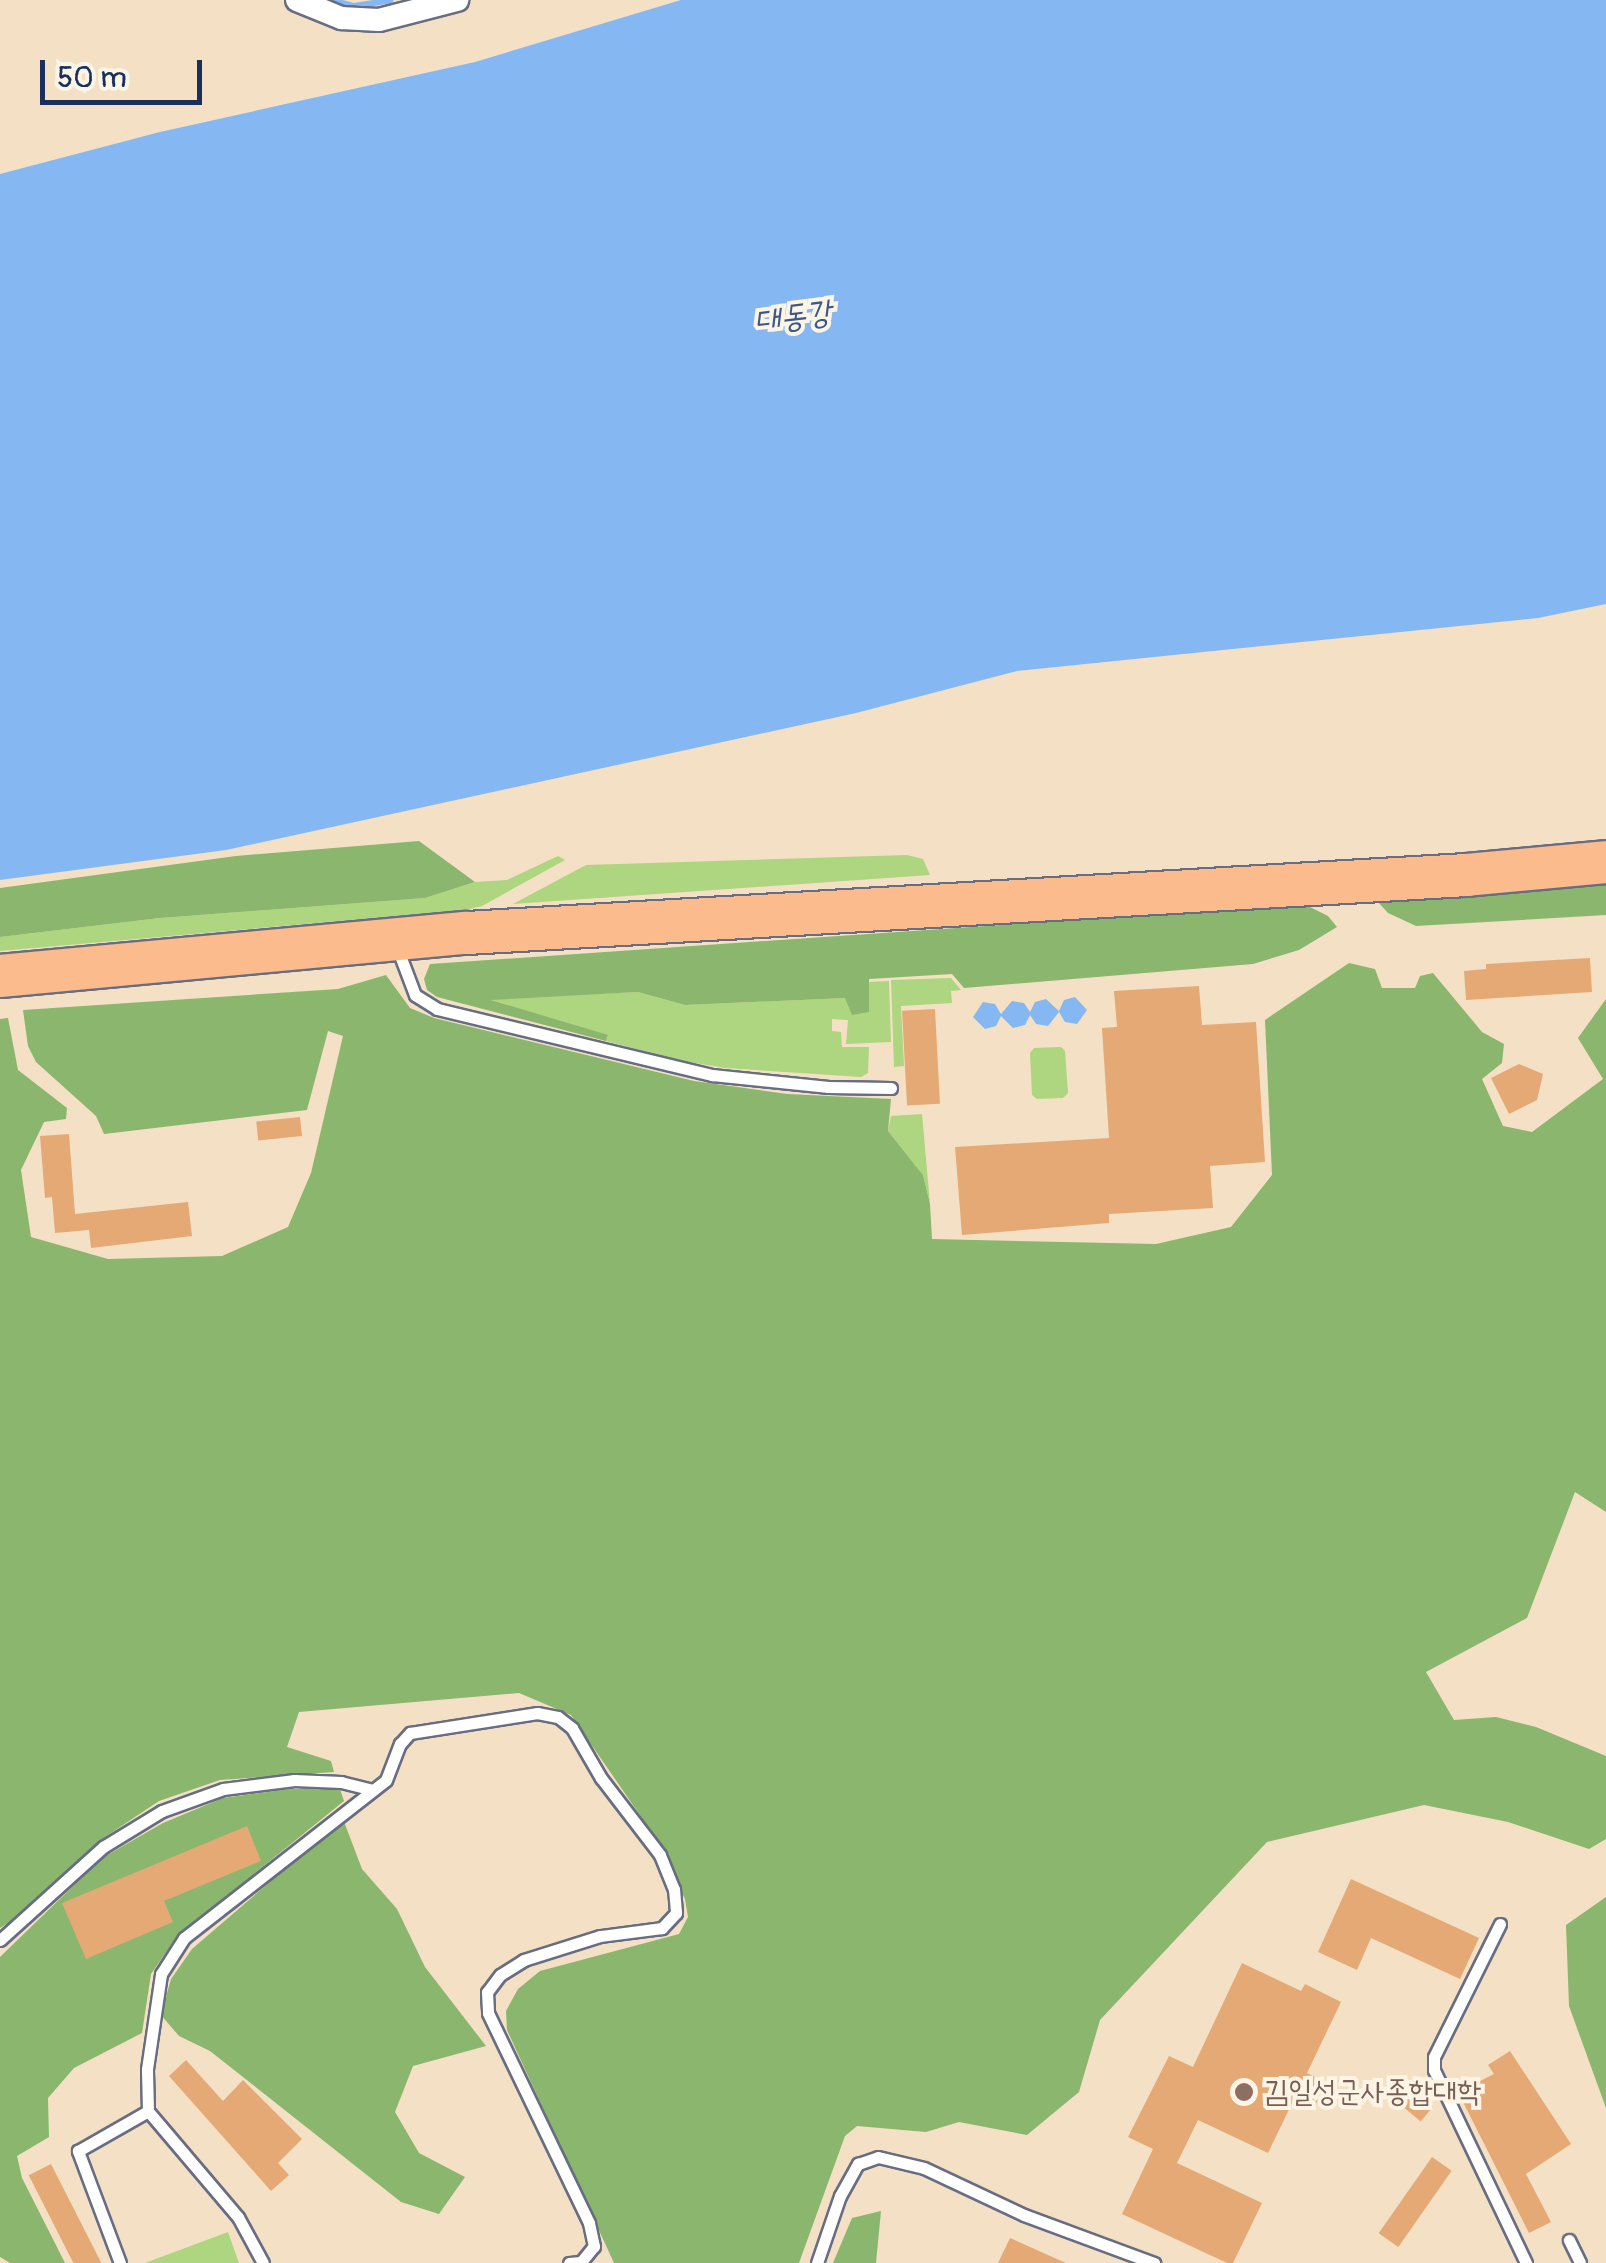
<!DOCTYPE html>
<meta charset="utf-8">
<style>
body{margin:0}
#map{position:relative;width:1606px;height:2263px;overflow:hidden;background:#f4e0c4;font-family:Pangolin,"Poor Story",sans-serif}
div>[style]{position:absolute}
.green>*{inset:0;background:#aed57f}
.forest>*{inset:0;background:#8ab66e}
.water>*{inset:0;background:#85b8f2}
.stream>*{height:6px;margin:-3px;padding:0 3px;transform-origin:3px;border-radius:3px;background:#85b8f2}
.building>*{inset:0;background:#e5a976;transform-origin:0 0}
.roads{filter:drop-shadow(2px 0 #676d82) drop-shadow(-2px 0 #676d82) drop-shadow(0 2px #676d82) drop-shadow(0 -2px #676d82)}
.lane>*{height:11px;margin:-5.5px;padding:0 5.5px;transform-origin:5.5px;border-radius:5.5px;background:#fff}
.street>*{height:22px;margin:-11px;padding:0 11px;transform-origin:11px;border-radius:11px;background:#fff}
.highway>*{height:42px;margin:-21px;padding:0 21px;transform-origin:21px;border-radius:21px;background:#fbbb8d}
.dots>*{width:28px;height:28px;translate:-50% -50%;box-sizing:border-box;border:5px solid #fcf5e5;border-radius:50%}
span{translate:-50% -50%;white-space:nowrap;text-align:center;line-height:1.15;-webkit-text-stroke:8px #fcf5e5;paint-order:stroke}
.education-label{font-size:30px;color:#785e54}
.left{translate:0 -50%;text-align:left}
.water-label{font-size:32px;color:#3b588a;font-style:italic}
.scale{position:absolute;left:40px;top:60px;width:162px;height:45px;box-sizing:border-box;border:5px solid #1b2f5e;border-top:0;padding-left:12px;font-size:30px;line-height:35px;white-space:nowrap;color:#1b2f5e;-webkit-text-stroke:8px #fcf5e5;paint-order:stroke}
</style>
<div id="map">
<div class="green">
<div style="clip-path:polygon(907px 855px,923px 859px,930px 875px,513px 904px,586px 865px)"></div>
<div style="clip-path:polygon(558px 856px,565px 860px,482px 906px,465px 910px,0 951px,0 937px,160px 918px,425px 898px,475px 882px,507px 880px)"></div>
<div style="clip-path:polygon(951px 978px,961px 990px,951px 991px,952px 1003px,901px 1006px,904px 1066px,894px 1067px,891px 980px)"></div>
<div style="clip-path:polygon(889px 981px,891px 1042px,846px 1044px,848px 1020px,832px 1019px,832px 1031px,841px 1032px,842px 1047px,869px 1047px,868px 1073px,861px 1077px,725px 1068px,678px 1060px,606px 1041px,608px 1036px,488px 999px,638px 992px,685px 1005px,845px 998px,869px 1012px,868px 982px)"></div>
<div style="clip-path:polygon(1061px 1047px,1065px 1051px,1068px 1093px,1063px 1098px,1037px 1099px,1032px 1095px,1030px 1053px,1034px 1048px)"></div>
<div style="clip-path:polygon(922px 1114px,930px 1204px,923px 1175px,888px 1131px,891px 1116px)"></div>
<div style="clip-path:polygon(228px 2232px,239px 2263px,145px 2263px)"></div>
</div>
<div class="forest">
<div style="clip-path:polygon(419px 841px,475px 882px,425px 898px,160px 918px,0 937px,0 888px,236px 856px)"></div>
<div style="clip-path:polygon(1606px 885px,1606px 915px,1416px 926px,1388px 913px,1379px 903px)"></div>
<div style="clip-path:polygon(1304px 904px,1328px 916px,1337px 927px,1299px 950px,1253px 964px,964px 988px,952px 974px,869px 979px,869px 1012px,852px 1015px,845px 998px,685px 1005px,638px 992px,491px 1000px,608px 1035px,606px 1041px,437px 997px,427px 990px,424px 979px,430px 964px)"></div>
<div style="clip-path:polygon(1349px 963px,1375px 969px,1382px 988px,1415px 988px,1420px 976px,1433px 973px,1482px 1032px,1504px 1044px,1502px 1063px,1482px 1079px,1503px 1126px,1532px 1132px,1603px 1079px,1578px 1038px,1606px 999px,1606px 1512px,1575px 1492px,1527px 1618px,1426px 1672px,1454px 1720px,1496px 1717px,1536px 1727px,1606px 1756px,1606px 1839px,1589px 1849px,1508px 1822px,1424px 1805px,1267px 1842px,1100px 2020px,1079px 2092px,1027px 2135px,959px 2122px,926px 2132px,857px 2126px,845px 2136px,799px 2263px,614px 2263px,507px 2030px,506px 2011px,518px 1989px,540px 1971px,679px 1934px,688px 1917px,685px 1899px,657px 1840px,571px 1715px,519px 1693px,299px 1712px,287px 1747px,331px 1761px,334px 1772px,220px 1780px,159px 1801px,99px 1841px,23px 1914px,0 1928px,0 1019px,8px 1018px,18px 1070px,67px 1108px,66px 1119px,44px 1122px,21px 1170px,31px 1237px,108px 1259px,222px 1256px,288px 1227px,311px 1173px,343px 1036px,328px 1031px,307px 1110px,104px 1134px,96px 1116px,36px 1062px,28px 1046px,23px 1010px,338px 989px,386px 975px,410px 1008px,434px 1018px,694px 1081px,787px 1094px,891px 1099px,888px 1131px,923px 1175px,930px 1204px,932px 1239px,1156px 1244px,1231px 1227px,1272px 1175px,1265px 1020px)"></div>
<div style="clip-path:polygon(289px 1789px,340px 1789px,344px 1801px,177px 1936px,151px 1974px,142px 2033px,74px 2068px,48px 2098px,49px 2137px,17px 2156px,22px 2178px,65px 2263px,10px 2263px,0 2257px,0 1957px,102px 1858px,163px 1823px,223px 1798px)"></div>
<div style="clip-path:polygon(343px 1819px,362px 1869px,397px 1909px,425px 1967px,486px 2046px,413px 2066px,395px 2112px,419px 2153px,465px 2177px,439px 2214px,401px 2202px,210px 2051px,179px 2036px,161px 2015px,171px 1979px,192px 1949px)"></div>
<div style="clip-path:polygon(1606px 1897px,1606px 2108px,1569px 2006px,1566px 1925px)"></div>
<div style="clip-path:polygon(881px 2211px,876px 2263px,833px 2263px,852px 2218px)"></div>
</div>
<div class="water">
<div style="clip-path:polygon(681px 0,1606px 0,1606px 604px,1538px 618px,1017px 671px,856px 713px,226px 850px,0 880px,0 174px,160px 132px,475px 62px)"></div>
<div style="clip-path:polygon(1075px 997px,1087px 1010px,1077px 1024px,1065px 1022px,1059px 1012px,1048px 1026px,1036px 1024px,1030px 1015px,1025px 1025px,1013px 1028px,1001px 1016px,996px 1026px,985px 1029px,973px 1017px,983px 1002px,995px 1004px,1001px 1014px,1012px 1001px,1024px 1003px,1030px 1012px,1035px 1002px,1046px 999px,1059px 1011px,1064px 1000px)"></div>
</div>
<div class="stream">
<div style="left:331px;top:0;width:24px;rotate:15deg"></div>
<div style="left:354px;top:6px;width:37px;rotate:-9deg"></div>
</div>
<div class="building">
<div style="clip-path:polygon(1590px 958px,1592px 992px,1466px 1000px,1464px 971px,1486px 969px,1486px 964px)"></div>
<div style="clip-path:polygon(1199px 986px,1202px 1025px,1256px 1022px,1265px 1162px,1210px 1166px,1213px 1208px,1109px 1214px,1109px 1223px,962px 1235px,955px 1147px,1109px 1138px,1102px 1028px,1117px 1027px,1114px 991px)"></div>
<div style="left:935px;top:1009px;width:95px;height:33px;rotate:87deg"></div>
<div style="clip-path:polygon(1519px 1064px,1543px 1074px,1537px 1100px,1509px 1114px,1491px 1078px)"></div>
<div style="left:300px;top:1117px;width:19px;height:44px;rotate:84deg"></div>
<div style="clip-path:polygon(69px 1134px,75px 1214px,188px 1202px,192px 1236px,91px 1248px,89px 1230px,55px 1233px,52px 1197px,45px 1198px,40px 1136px)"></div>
<div style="clip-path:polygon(247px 1826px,261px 1861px,164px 1901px,173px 1922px,86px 1959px,62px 1903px)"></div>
<div style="clip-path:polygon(1351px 1879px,1479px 1938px,1460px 1979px,1371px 1938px,1357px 1970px,1318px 1952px)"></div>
<div style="clip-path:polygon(1242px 1963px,1301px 1991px,1305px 1984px,1341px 2002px,1307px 2073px,1331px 2085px,1321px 2105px,1297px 2093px,1268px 2153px,1198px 2120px,1177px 2163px,1262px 2203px,1233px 2263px,1227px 2263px,1122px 2214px,1153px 2149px,1128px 2137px,1169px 2056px,1193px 2067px)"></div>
<div style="clip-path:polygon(1510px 2051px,1571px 2144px,1526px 2174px,1551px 2222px,1529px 2233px,1458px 2092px,1494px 2074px,1488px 2065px)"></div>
<div style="clip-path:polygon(186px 2060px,223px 2101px,243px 2080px,302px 2139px,278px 2163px,289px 2175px,271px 2191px,169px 2076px)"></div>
<div style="left:1403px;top:2082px;width:39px;height:19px;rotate:40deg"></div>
<div style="left:1432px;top:2157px;width:24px;height:93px;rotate:35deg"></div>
<div style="left:51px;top:2164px;width:111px;height:25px;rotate:63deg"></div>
<div style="clip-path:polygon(1010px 2238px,1066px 2263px,998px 2263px)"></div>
</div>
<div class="roads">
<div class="lane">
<div style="left:398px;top:950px;width:48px;rotate:69.3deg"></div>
<div style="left:415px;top:995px;width:26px;rotate:32deg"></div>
<div style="left:437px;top:1009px;width:283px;rotate:13.5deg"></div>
<div style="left:712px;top:1075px;width:117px;rotate:5.9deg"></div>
<div style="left:828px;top:1087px;width:63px;rotate:0.9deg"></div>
<div style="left:1500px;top:1924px;width:148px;rotate:116.4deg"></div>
<div style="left:1434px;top:2057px;width:13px;rotate:90deg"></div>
<div style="left:1434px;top:2070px;width:214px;rotate:64.5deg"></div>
<div style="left:0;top:1940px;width:139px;rotate:-42.1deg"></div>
<div style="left:103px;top:1847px;width:69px;rotate:-31.4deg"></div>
<div style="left:162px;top:1811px;width:65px;rotate:-19.8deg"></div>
<div style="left:223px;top:1789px;width:72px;rotate:-7.2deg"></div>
<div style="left:294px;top:1780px;width:47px;rotate:2.4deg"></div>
<div style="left:341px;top:1782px;width:32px;rotate:14deg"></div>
<div style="left:148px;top:2111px;width:42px;rotate:-91.4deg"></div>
<div style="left:147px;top:2069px;width:96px;rotate:-81.6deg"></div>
<div style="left:161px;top:1974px;width:43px;rotate:-57.4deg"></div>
<div style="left:184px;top:1938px;width:256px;rotate:-38deg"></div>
<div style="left:386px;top:1780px;width:39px;rotate:-69deg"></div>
<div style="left:400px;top:1744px;width:15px;rotate:-48deg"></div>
<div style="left:410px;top:1733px;width:129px;rotate:-8.9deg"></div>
<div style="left:537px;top:1713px;width:21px;rotate:11deg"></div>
<div style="left:558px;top:1717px;width:18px;rotate:38deg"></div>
<div style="left:572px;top:1728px;width:58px;rotate:59.9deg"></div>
<div style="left:601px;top:1778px;width:97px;rotate:52.5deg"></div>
<div style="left:660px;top:1855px;width:37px;rotate:68deg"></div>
<div style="left:674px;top:1889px;width:24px;rotate:85deg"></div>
<div style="left:676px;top:1913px;width:21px;rotate:133deg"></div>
<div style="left:662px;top:1928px;width:63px;rotate:172.6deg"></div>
<div style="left:600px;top:1936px;width:80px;rotate:162.5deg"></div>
<div style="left:524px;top:1960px;width:28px;rotate:148deg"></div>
<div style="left:500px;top:1975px;width:21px;rotate:127deg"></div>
<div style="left:487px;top:1992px;width:21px;rotate:87deg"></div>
<div style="left:488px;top:2013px;width:233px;rotate:64.3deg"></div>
<div style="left:589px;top:2223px;width:24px;rotate:78deg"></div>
<div style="left:594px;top:2246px;width:21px;rotate:129deg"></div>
<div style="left:581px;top:2262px;width:12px;rotate:175deg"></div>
<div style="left:1569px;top:2240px;width:25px;rotate:64deg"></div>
<div style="left:120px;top:2263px;width:120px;rotate:-110.6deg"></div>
<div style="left:78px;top:2151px;width:81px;rotate:-29.7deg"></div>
<div style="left:148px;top:2111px;width:139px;rotate:49.7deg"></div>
<div style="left:238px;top:2217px;width:52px;rotate:61.5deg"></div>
<div style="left:817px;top:2263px;width:71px;rotate:-71.1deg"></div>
<div style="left:840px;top:2196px;width:37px;rotate:-61deg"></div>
<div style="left:858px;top:2164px;width:21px;rotate:-19deg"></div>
<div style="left:878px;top:2157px;width:47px;rotate:13.4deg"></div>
<div style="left:924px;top:2168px;width:110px;rotate:25.2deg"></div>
<div style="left:1024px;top:2215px;width:139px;rotate:20.3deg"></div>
</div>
<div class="street">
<div style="left:297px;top:0;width:48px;rotate:22.2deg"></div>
<div style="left:341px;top:18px;width:38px;rotate:3deg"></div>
<div style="left:379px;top:20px;width:81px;rotate:-14.4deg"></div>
</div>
<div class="highway">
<div style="left:0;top:976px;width:469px;rotate:-5.3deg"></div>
<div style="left:467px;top:933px;width:1001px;rotate:-3.32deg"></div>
<div style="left:1466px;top:875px;width:141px;rotate:-5.3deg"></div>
</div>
</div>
<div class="dots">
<div style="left:1244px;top:2092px;background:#8d6e63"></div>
</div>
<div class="education-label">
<span class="left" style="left:1264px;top:2092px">김일성군사종합대학</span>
</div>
<div class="water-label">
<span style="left:793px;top:317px;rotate:-7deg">대동강</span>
</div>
<div class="scale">50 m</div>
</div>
